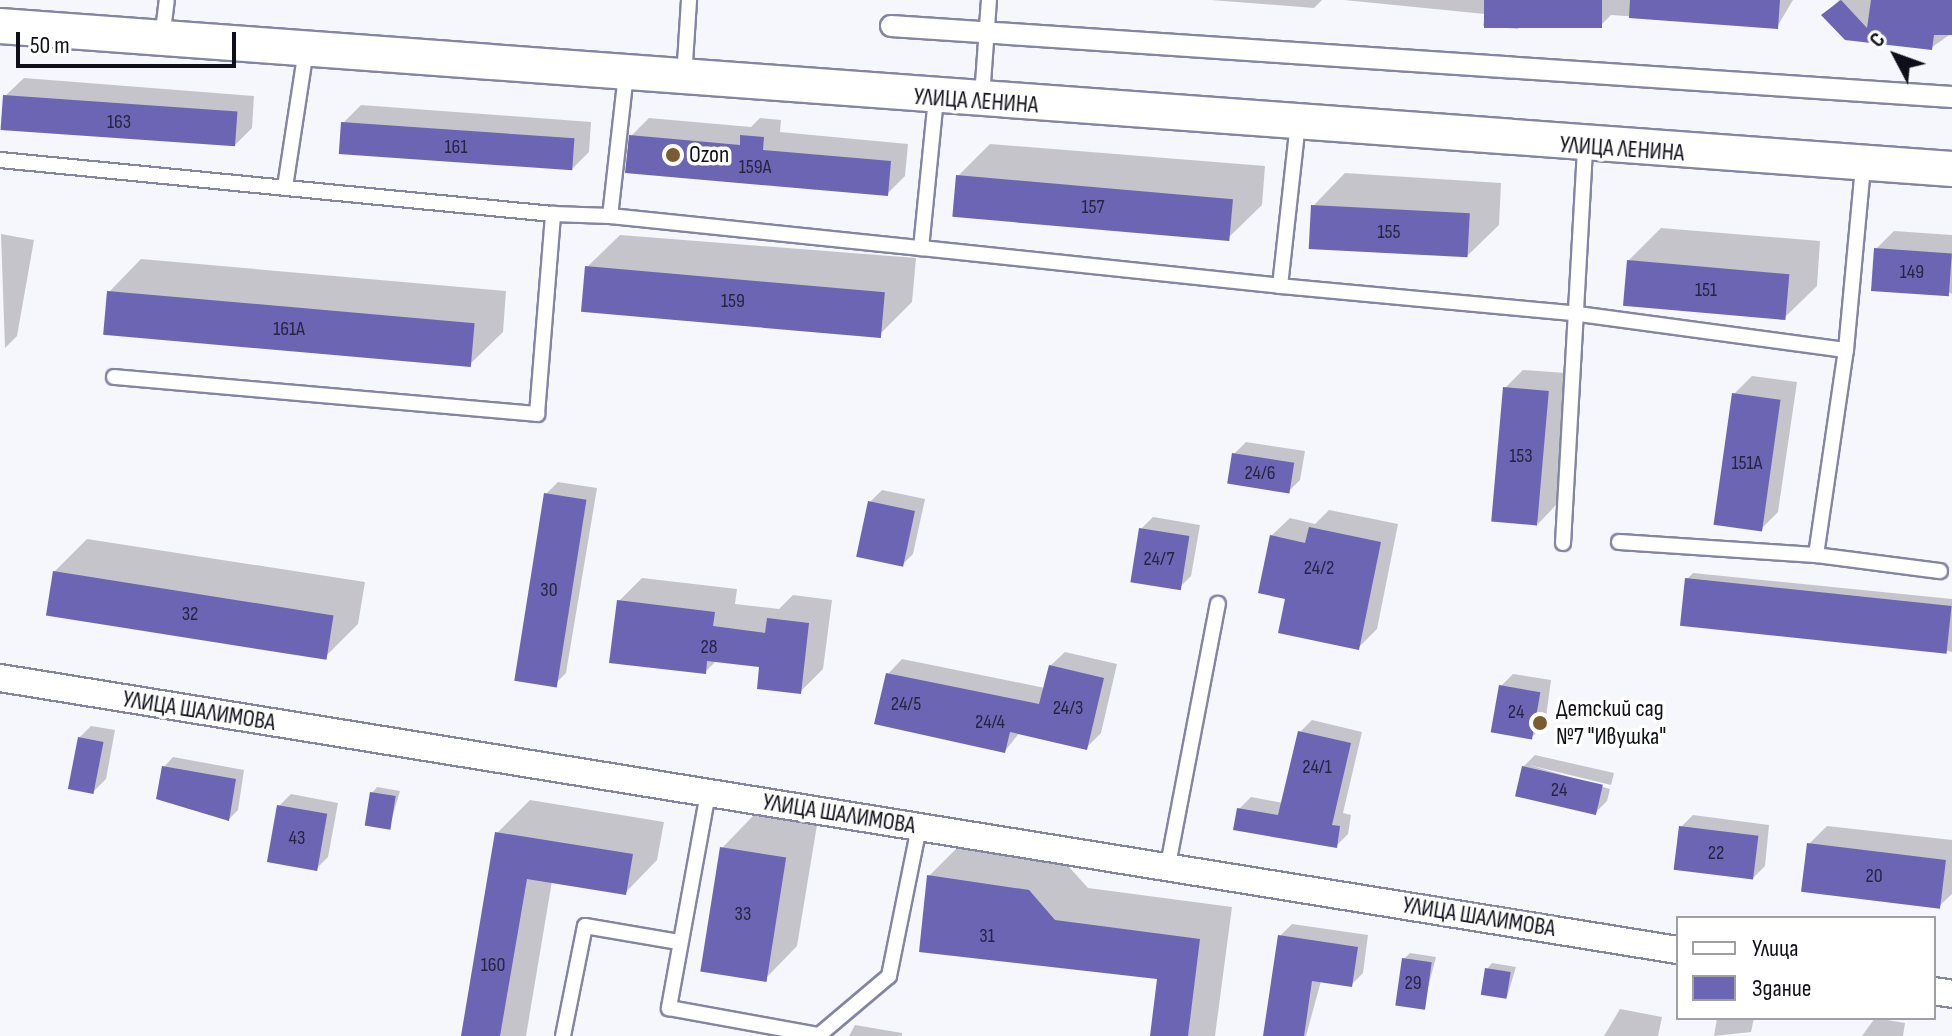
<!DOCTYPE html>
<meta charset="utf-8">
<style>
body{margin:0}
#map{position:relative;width:1952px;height:1036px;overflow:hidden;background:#f6f6fd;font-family:"Sofia Sans Condensed",sans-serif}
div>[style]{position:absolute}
.shadow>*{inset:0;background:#0003}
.building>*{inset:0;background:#6b65b4;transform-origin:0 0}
.roads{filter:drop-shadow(2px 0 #8484a4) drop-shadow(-2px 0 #8484a4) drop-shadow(0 2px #8484a4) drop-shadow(0 -2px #8484a4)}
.service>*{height:14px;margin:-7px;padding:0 7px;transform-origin:7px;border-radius:7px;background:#fff}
.pedestrian>*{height:20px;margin:-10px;padding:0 10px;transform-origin:10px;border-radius:10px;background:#fff}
.minor>*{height:26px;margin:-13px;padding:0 13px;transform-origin:13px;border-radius:13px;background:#fff}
.tertiary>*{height:34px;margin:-17px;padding:0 17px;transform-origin:17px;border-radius:17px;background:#fff}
.dots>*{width:22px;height:22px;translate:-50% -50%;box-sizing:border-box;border:4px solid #fff;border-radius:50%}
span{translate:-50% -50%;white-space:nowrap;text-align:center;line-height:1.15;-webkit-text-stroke:7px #fff;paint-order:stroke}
.number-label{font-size:20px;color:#262440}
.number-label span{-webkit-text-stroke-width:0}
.street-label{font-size:24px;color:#0f0f1a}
.poi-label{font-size:24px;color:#0f0f1a}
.left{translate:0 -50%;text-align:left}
.legend{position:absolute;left:1676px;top:916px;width:260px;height:104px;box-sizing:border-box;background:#fff;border:2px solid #9f9fa3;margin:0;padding:10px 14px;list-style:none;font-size:24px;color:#0f0f1a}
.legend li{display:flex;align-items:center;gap:16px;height:40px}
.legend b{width:40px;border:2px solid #9f9fa3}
.north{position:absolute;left:1856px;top:16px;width:80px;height:80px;-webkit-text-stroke:6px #fff;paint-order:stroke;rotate:311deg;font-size:22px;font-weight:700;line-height:32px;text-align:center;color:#0f0f1a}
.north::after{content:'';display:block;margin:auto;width:28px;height:36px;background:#0f0f1a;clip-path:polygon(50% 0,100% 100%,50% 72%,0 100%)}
.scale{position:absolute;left:16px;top:32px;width:220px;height:36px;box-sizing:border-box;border:4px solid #0f0f1a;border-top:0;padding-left:10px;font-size:24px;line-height:28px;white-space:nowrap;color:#0f0f1a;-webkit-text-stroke:6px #fff;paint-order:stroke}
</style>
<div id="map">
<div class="shadow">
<div style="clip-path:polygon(1211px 0,1322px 0,1314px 8px)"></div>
<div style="clip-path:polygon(1344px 0,1793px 0,1777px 27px,1611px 15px,1600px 26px,1525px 22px,1518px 29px,1483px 26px,1485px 14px)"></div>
<div style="clip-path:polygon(1839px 0,1952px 0,1952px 33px,1931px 48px,1824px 15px)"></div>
<div style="clip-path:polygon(24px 78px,254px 96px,252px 128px,234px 146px,5px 96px)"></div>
<div style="clip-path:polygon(361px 105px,591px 122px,589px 152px,571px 170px,343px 123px)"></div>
<div style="clip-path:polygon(649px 118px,751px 127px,760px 118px,781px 120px,780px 132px,908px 144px,905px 176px,887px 194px,631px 136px)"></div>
<div style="clip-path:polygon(990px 144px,1265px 166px,1262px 205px,1229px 237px,958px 176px)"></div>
<div style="clip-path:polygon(1345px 173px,1501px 183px,1499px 225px,1466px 257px,1313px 206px)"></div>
<div style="clip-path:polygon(1661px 228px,1820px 241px,1817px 286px,1784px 318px,1629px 260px)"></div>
<div style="clip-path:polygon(1894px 231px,1952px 235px,1952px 294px,1876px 249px)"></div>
<div style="clip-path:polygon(1px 234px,34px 240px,17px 336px,5px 348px)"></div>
<div style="clip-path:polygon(620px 235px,916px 258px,912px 302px,880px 334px,587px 267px)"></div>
<div style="clip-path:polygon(141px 259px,506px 291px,503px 332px,470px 364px,109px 292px)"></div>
<div style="clip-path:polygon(1523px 370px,1566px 373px,1556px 505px,1538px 524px,1505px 388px)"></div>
<div style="clip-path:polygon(1752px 376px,1797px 382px,1778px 512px,1760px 530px,1734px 394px)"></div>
<div style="clip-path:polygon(1246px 442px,1305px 451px,1300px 480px,1288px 492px,1234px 454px)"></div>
<div style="clip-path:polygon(558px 482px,597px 488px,566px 673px,554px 685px,546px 494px)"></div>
<div style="clip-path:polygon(882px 490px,925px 499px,913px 554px,901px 566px,870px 502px)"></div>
<div style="clip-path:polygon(1329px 510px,1398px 524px,1377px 629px,1359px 647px,1287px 598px,1271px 536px,1290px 518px,1315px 524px)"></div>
<div style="clip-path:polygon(1153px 517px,1200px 525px,1191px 576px,1179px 588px,1141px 529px)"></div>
<div style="clip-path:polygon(87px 539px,365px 582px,358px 624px,326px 656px,54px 572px)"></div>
<div style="clip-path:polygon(1693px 573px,1952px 599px,1952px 652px,1687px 579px)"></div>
<div style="clip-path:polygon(642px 578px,737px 589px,735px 604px,779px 609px,793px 595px,832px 600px,823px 669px,800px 692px,762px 665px,717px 660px,705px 672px,619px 601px)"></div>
<div style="clip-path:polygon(1065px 652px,1117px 664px,1101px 733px,1086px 748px,1020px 732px,1005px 751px,888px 674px,902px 659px,1045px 688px,1050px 666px)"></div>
<div style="clip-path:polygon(1513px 674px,1551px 680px,1545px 724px,1533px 736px,1501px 686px)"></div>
<div style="clip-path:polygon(1312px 720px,1362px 732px,1343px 813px,1351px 815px,1348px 834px,1336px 846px,1239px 809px,1251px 797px,1283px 803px,1300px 732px)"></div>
<div style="clip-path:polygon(91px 726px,115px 730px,106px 779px,94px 791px,79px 738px)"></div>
<div style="clip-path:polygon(1535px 755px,1614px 773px,1611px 785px,1529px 765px,1610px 789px,1607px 801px,1595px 813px,1523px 767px)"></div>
<div style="clip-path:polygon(173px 757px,244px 770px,238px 810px,229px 819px,164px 767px)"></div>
<div style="clip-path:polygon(377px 787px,400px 791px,389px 828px,372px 793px)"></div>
<div style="clip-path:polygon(291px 794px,338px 803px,328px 857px,316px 869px,279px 806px)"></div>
<div style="clip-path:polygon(530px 800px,664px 822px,657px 860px,625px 893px,552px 881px,526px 1036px,463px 1036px,497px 833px)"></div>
<div style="clip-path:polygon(754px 815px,817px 825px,797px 946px,765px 979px,722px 848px)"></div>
<div style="clip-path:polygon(1693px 815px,1769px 825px,1765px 866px,1753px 878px,1681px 827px)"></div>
<div style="clip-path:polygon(1827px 826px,1952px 840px,1952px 894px,1939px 906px,1809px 844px)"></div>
<div style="clip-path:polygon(961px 844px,1061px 858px,1088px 888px,1232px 907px,1215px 1036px,1152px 1036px,1159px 977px,929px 876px)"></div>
<div style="clip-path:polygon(1292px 924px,1368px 935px,1363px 973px,1351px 985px,1321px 981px,1306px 1036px,1273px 1036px,1280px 936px)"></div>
<div style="clip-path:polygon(1410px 953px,1436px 957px,1423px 1007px,1404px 959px)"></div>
<div style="clip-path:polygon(1492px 963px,1516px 967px,1507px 997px,1487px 969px)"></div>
<div style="clip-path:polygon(1620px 1009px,1662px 1017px,1658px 1036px,1604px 1036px)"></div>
<div style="clip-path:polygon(1717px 1018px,1754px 1018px,1751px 1032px,1714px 1036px)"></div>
<div style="clip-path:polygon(1875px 1018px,1905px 1023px,1903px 1036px,1862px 1036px)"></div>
<div style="clip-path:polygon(855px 1025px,902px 1033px,902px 1036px,849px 1036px)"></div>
</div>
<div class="building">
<div style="left:1484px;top:0;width:118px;height:28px"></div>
<div style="clip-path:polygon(1630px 0,1780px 0,1778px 29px,1629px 18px)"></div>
<div style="clip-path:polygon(1841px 0,1867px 28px,1871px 0,1952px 0,1952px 35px,1934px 35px,1932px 50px,1845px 40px,1821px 15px)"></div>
<div style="left:3px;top:95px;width:235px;height:35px;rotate:4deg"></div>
<div style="left:341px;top:122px;width:234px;height:32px;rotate:4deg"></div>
<div style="clip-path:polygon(629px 135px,740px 145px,740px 135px,764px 137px,763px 150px,891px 161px,888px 196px,625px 173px)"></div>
<div style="left:956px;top:175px;width:278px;height:42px;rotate:5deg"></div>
<div style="left:1311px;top:205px;width:159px;height:44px;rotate:3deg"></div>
<div style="left:1874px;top:248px;width:78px;height:43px;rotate:4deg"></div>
<div style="left:1627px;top:260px;width:163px;height:46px;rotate:5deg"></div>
<div style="left:585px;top:266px;width:301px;height:46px;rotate:5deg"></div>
<div style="left:107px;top:291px;width:369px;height:44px;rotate:5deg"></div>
<div style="left:1503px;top:387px;width:46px;height:135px;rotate:5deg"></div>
<div style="left:1732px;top:393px;width:49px;height:133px;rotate:8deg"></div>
<div style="left:1232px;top:453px;width:63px;height:31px;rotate:9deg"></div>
<div style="left:544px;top:493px;width:43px;height:190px;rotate:9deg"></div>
<div style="left:868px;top:501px;width:48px;height:57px;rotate:12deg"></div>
<div style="clip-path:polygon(1309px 527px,1381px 542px,1359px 650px,1278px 633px,1285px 599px,1258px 593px,1270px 535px,1305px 543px)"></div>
<div style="left:1139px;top:528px;width:51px;height:55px;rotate:9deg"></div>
<div style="left:53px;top:571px;width:284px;height:45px;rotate:9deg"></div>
<div style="left:1685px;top:578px;width:268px;height:48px;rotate:6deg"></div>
<div style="clip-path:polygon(617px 600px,715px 612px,713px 626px,765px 633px,767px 618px,809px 623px,801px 694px,757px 689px,759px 667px,707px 661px,706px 674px,609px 663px)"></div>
<div style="clip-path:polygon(1049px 665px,1104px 678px,1087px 750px,1010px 732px,1005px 753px,874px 724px,886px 673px,1039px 704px)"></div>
<div style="left:1499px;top:685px;width:42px;height:48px;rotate:10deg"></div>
<div style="clip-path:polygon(1298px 731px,1351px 743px,1332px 825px,1340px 826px,1337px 848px,1233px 830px,1237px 808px,1278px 815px)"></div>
<div style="left:78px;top:737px;width:26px;height:53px;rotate:11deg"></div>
<div style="clip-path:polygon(162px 766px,236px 779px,229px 821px,156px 799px)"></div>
<div style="left:1522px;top:766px;width:83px;height:31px;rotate:13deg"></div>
<div style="left:370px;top:792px;width:26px;height:34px;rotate:9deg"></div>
<div style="left:277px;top:805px;width:51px;height:58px;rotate:10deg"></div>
<div style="left:1679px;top:826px;width:80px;height:44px;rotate:7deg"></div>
<div style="clip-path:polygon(495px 832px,633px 854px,626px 895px,527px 879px,500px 1036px,461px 1036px)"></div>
<div style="left:1807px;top:843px;width:140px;height:49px;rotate:7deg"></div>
<div style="left:720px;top:847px;width:67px;height:126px;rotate:9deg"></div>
<div style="clip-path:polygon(927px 875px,1029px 890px,1055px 920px,1200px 939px,1188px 1036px,1150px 1036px,1157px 979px,919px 952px)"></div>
<div style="clip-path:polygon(1278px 935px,1358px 947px,1352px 987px,1312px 981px,1304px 1036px,1263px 1036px)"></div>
<div style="left:1402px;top:958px;width:30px;height:48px;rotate:8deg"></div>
<div style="left:1485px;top:968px;width:26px;height:27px;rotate:9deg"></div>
</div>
<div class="roads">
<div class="service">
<div style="left:162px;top:39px;width:39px;rotate:-83deg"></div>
<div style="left:626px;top:74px;width:143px;rotate:96.4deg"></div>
<div style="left:610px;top:216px;width:313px;rotate:5.9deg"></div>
<div style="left:684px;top:78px;width:78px;rotate:-86.3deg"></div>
<div style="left:982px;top:97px;width:97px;rotate:-85.9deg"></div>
<div style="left:936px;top:98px;width:151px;rotate:95.7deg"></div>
<div style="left:921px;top:248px;width:361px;rotate:6deg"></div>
<div style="left:1280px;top:286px;width:165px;rotate:-83.7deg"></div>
<div style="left:0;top:160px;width:556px;rotate:5.58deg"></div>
<div style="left:285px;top:187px;width:139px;rotate:-81.3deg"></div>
<div style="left:1280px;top:286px;width:300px;rotate:5.3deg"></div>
<div style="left:1579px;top:314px;width:269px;rotate:7.7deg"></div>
<div style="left:1846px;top:350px;width:186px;rotate:-84.7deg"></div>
<div style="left:114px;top:377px;width:425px;rotate:5deg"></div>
<div style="left:537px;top:414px;width:201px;rotate:-85.4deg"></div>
<div style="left:553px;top:214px;width:57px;rotate:2deg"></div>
<div style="left:1619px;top:542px;width:197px;rotate:3.8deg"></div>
<div style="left:1816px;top:555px;width:207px;rotate:-81.7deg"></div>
<div style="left:1563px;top:543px;width:396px;rotate:-86.8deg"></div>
<div style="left:1816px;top:555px;width:125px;rotate:7.4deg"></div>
<div style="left:708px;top:793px;width:219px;rotate:100.3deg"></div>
<div style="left:669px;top:1008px;width:151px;rotate:10.3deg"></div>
<div style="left:1168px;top:865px;width:266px;rotate:-79.2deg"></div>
<div style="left:563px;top:1036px;width:112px;rotate:-78.7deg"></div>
<div style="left:585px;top:926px;width:95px;rotate:9.7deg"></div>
<div style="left:818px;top:1036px;width:93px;rotate:-40.2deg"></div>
<div style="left:889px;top:976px;width:152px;rotate:-78.6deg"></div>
</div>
<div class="pedestrian">
<div style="left:891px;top:26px;width:1063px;rotate:3.83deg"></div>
</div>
<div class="minor">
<div style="left:0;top:678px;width:1700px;rotate:9.21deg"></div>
<div style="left:1934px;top:991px;width:18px;rotate:9deg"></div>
</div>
<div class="tertiary">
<div style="left:0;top:26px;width:1957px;rotate:4.19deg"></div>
</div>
</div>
<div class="dots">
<div style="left:673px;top:155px;background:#7a5c30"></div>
<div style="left:1540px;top:723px;background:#7a5c30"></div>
</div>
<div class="number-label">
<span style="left:119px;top:122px">163</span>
<span style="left:456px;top:147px">161</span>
<span style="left:755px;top:167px">159А</span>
<span style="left:1093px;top:207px">157</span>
<span style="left:1389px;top:232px">155</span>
<span style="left:1912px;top:272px">149</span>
<span style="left:1706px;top:290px">151</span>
<span style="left:733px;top:301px">159</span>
<span style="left:289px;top:329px">161А</span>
<span style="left:1521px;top:456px">153</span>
<span style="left:1747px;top:463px">151А</span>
<span style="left:1260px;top:473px">24/6</span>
<span style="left:1159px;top:559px">24/7</span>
<span style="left:1319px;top:568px">24/2</span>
<span style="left:549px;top:590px">30</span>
<span style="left:190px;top:614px">32</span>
<span style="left:709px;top:647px">28</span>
<span style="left:906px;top:704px">24/5</span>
<span style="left:1068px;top:708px">24/3</span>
<span style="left:1516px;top:712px">24</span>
<span style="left:990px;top:722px">24/4</span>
<span style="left:1317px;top:767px">24/1</span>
<span style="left:1559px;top:790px">24</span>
<span style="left:297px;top:838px">43</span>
<span style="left:1716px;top:853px">22</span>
<span style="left:1874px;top:876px">20</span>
<span style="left:743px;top:914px">33</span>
<span style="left:987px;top:936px">31</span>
<span style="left:493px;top:965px">160</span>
<span style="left:1413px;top:983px">29</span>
</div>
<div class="street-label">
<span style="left:976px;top:101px;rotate:4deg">УЛИЦА ЛЕНИНА</span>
<span style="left:1622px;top:149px;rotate:4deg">УЛИЦА ЛЕНИНА</span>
<span style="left:199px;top:711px;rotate:9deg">УЛИЦА ШАЛИМОВА</span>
<span style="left:839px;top:814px;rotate:9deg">УЛИЦА ШАЛИМОВА</span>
<span style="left:1479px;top:917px;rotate:9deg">УЛИЦА ШАЛИМОВА</span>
</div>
<div class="poi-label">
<span class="left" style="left:689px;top:155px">Ozon</span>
<span class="left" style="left:1556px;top:723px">Детский сад<br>№7 "Ивушка"</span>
</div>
<ul class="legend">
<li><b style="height:10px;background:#fff"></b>Улица</li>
<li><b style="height:22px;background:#6b65b4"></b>Здание</li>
</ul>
<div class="north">С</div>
<div class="scale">50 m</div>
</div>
